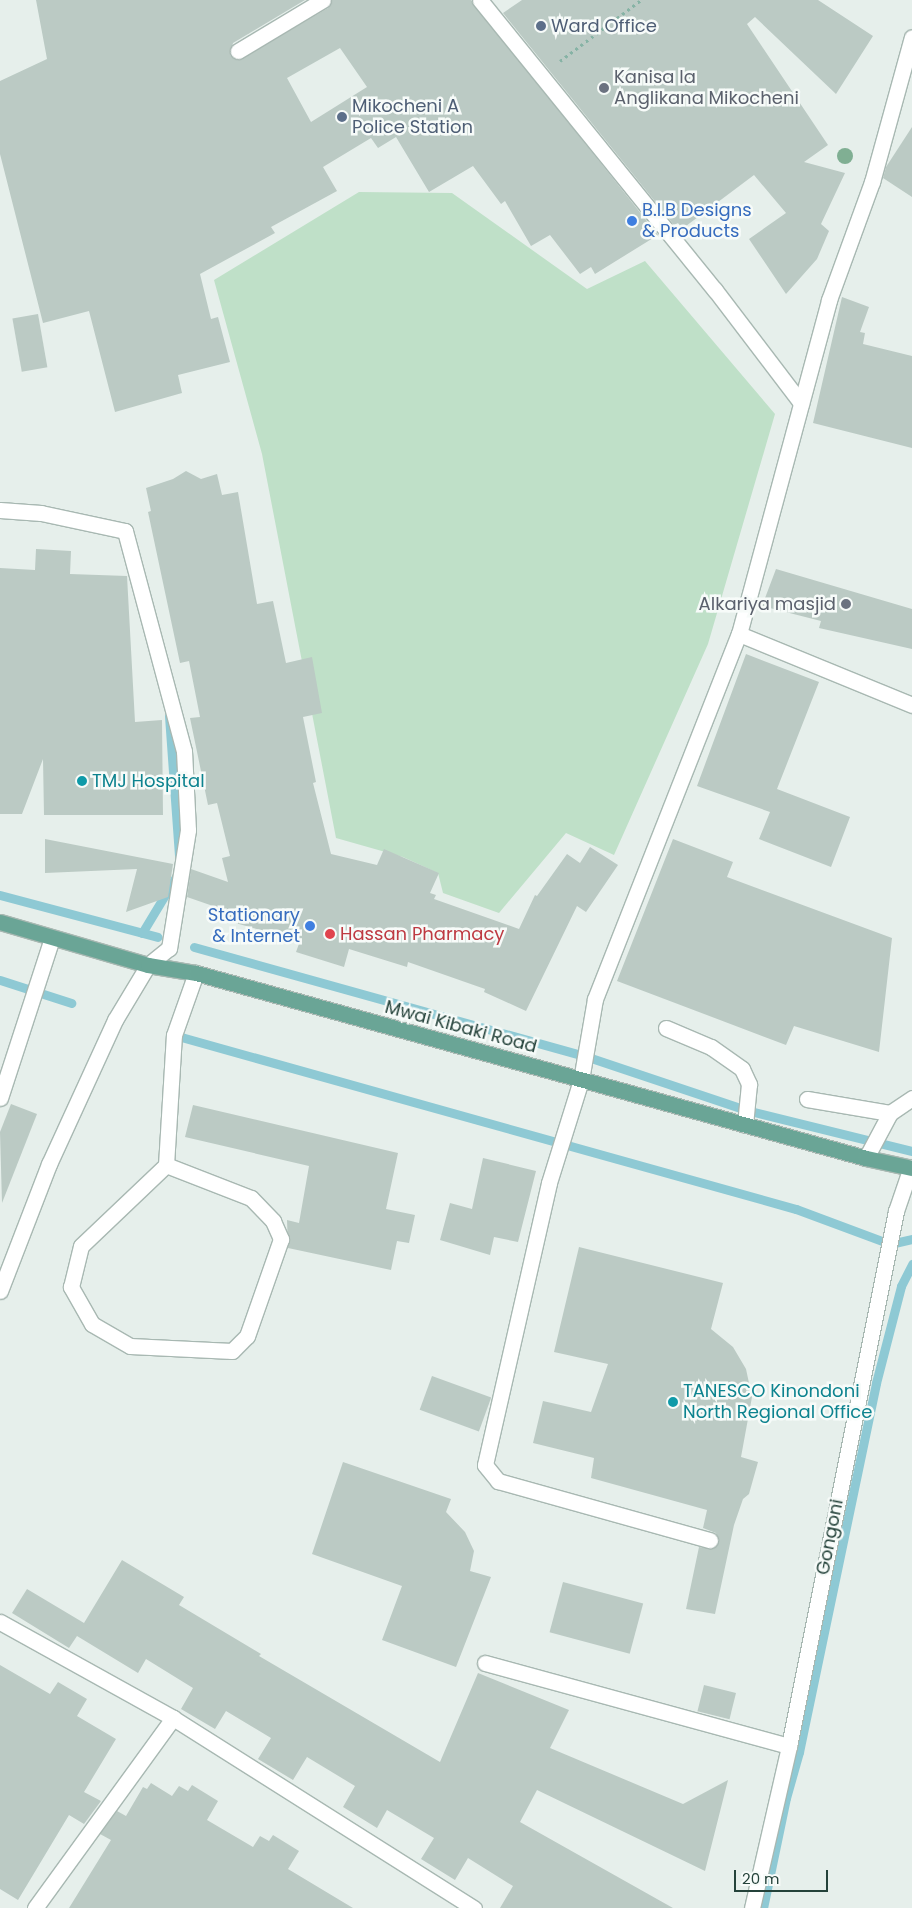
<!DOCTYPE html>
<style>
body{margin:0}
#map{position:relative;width:912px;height:1908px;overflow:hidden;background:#e6efeb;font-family:Poppins,sans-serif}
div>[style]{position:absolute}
.green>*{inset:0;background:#bfe0c8}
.stream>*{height:9px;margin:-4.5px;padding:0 4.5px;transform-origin:4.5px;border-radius:4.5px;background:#8ec9d4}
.building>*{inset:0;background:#bbcac4;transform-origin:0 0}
.path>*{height:3px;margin-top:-1.5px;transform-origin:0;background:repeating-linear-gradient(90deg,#86b3a5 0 2.5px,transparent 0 6.5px)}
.roads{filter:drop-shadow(1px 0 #a8b8b2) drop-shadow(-1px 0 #a8b8b2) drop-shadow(0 1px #a8b8b2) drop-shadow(0 -1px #a8b8b2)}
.lane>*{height:15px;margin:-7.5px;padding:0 7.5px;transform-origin:7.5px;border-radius:7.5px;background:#fff}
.street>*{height:15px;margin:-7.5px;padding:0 7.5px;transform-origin:7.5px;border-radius:7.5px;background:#fff}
.secondary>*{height:15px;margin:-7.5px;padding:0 7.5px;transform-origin:7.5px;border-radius:7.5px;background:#fff}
.primary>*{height:15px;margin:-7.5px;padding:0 7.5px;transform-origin:7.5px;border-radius:7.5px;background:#6aa596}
.trees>*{width:16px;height:16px;margin:-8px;border-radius:50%;background:#80af93}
.dots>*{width:14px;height:14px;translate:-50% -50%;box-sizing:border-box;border:2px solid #f7fbf9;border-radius:50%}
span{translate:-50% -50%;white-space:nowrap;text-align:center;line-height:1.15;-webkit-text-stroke:5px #f7fbf9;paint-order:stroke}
.service-label{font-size:18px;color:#4e5e75}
.left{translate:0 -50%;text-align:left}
.worship-label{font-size:18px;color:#5b616d}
.right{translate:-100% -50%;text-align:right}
.shop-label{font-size:18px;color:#366cbe}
.culture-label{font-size:18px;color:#0d838f}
.health-label{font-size:18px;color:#be3a42}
.street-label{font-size:18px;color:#24423a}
.scale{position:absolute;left:734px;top:1870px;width:94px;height:22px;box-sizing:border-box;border:2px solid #24423a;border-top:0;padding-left:6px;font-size:15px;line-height:18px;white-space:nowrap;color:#24423a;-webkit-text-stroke:4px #f7fbf9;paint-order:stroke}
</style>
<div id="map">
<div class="green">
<div style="clip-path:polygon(359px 192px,452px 193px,587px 289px,645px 261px,775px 414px,708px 644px,614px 855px,566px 833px,499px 913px,443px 893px,438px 873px,403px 857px,336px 838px,262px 454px,214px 280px)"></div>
</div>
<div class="stream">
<div style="left:169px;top:716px;width:139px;rotate:85.9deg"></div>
<div style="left:0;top:895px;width:163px;rotate:14.9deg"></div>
<div style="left:142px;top:933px;width:68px;rotate:-58.9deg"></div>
<div style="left:194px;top:947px;width:406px;rotate:15.6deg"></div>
<div style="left:585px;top:1056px;width:170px;rotate:18.5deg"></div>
<div style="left:746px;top:1110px;width:171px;rotate:13.9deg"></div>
<div style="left:0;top:980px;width:75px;rotate:17.9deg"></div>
<div style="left:174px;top:1035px;width:646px;rotate:15.63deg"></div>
<div style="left:796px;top:1209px;width:100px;rotate:20.4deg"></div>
<div style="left:890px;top:1244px;width:23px;rotate:-13deg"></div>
<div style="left:763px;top:1908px;width:112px;rotate:-78.2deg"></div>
<div style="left:786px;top:1798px;width:48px;rotate:-74.2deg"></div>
<div style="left:799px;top:1752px;width:377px;rotate:-78.2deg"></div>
<div style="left:876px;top:1383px;width:100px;rotate:-75.5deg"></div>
<div style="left:901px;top:1286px;width:25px;rotate:-63deg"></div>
</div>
<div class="building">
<div style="clip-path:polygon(evenodd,36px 0,305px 0,233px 43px,230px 55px,238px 60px,328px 8px,332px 0,471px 0,658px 235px,595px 274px,591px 267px,580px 274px,550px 235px,531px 246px,505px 201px,501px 204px,473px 166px,429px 192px,396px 137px,378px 148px,371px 138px,323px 167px,337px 191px,271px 227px,275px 233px,200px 274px,211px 319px,218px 317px,230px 362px,178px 375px,182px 393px,115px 412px,89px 311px,43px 323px,0 154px,0 81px,47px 59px,36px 0,340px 48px,367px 87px,311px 122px,287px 78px,340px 48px)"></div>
<div style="clip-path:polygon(522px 0,818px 0,873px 36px,836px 94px,755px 17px,747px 24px,828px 145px,804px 162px,845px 173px,821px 224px,829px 231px,817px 259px,786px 294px,749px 239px,786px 213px,754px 175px,682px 229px,678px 223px,674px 225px,503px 13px)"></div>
<div style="clip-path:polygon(912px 127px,912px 197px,883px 178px,886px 167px)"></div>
<div style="clip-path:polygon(842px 297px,869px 307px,860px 332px,865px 333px,863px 344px,912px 356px,912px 448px,813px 423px)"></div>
<div style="left:38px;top:314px;width:54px;height:26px;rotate:80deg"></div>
<div style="clip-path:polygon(186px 471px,201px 479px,217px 474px,222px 495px,238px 492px,257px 604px,273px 601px,286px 663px,312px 657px,322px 713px,303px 717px,316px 782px,313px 783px,331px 854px,377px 865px,384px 849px,439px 873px,430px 893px,436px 895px,434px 899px,519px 929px,535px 895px,537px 896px,567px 854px,580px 863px,590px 847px,618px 865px,586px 912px,577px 906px,526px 1011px,484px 992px,485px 989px,408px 962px,407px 967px,349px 949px,344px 967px,296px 952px,300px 941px,210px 916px,213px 906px,187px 897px,191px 869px,228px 882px,222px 858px,230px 856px,217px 803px,208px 805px,190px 718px,200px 717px,189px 661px,180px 663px,148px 512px,151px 511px,146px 488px,173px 479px)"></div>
<div style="clip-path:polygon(36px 549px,71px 551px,70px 574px,127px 576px,135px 722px,162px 720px,163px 815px,44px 815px,43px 759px,22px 814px,0 814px,0 568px,35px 570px)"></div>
<div style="clip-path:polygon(776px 569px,912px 609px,912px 649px,819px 628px,821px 621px,762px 606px)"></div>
<div style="clip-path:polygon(746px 654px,819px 682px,777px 789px,850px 817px,831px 867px,759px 839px,770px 812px,697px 786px)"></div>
<div style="clip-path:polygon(45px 839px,173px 864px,168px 897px,126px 912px,137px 869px,45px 873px)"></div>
<div style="clip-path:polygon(673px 839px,733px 862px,727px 877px,892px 938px,879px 1052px,794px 1026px,786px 1045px,617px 981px)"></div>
<div style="clip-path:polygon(11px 1104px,37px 1114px,2px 1203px,0 1132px)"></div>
<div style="clip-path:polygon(193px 1105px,398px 1153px,386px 1209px,415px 1215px,409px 1243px,397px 1241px,391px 1270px,288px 1248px,287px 1220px,299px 1223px,309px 1166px,185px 1137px)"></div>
<div style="clip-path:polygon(483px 1158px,536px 1171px,518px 1242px,494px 1237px,490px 1255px,440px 1240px,450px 1203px,472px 1209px)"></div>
<div style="clip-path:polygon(579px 1247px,723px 1283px,711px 1329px,733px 1347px,746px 1369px,752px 1397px,741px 1457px,758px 1462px,749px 1494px,743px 1499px,734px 1525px,715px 1614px,686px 1609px,699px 1547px,712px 1549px,719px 1542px,716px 1533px,703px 1528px,707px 1510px,591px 1478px,594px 1458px,533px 1443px,543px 1401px,591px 1412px,608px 1364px,554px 1352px)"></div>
<div style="left:432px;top:1376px;width:63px;height:36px;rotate:20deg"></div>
<div style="clip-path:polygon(343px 1462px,451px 1499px,446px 1512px,465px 1532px,474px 1551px,470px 1571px,491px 1577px,456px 1667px,382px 1640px,402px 1586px,312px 1554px)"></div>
<div style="clip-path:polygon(122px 1560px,184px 1597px,179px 1605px,261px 1654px,259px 1656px,440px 1762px,478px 1673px,569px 1710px,550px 1748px,683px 1804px,728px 1780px,705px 1871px,537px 1790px,520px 1822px,673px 1908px,500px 1908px,513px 1886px,468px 1858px,455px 1880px,421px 1859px,434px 1838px,387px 1810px,377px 1828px,343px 1807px,355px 1786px,307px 1757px,293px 1780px,258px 1759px,271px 1738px,226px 1711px,215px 1729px,181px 1709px,193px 1688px,146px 1659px,138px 1673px,77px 1636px,69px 1648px,12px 1613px,27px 1589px,84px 1623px)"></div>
<div style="left:563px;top:1582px;width:83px;height:52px;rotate:15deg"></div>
<div style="clip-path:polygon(0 1665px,50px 1694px,58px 1682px,87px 1699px,77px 1716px,116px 1739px,84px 1792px,101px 1801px,84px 1824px,69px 1815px,18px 1900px,0 1889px)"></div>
<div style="left:704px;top:1685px;width:33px;height:27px;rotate:14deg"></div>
<div style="clip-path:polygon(151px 1783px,172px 1796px,179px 1786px,188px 1791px,192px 1785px,218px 1801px,207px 1820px,253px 1847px,260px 1836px,269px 1841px,273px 1835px,299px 1851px,288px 1869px,353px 1908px,69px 1908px,111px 1840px,100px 1834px,117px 1811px,126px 1816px,143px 1787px,147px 1789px)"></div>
</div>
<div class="path">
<div style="left:560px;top:61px;width:101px;rotate:-37deg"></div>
</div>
<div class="roads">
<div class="lane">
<div style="left:666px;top:1028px;width:49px;rotate:22.9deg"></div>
<div style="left:711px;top:1047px;width:38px;rotate:35deg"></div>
<div style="left:742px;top:1069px;width:17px;rotate:65deg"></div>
<div style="left:749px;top:1084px;width:41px;rotate:95.6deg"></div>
<div style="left:581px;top:1080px;width:108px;rotate:107.3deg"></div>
<div style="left:549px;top:1183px;width:289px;rotate:102.8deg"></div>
<div style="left:485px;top:1465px;width:21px;rotate:51deg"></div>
<div style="left:498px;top:1481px;width:220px;rotate:15.6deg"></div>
<div style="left:0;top:1098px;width:168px;rotate:-72deg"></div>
<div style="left:807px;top:1099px;width:84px;rotate:9.6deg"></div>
<div style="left:866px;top:1158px;width:51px;rotate:-61.9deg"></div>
<div style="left:890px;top:1113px;width:27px;rotate:-34deg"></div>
<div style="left:166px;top:1165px;width:91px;rotate:21.2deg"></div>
<div style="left:251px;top:1198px;width:32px;rotate:46deg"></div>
<div style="left:273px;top:1221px;width:20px;rotate:66deg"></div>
<div style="left:281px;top:1239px;width:103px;rotate:109.3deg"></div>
<div style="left:247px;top:1336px;width:21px;rotate:135deg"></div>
<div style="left:232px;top:1351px;width:102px;rotate:-177.2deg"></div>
<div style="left:130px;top:1346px;width:44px;rotate:-149.9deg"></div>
<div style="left:92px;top:1324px;width:43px;rotate:-119.6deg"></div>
<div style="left:71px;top:1287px;width:42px;rotate:-76.3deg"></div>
<div style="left:81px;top:1246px;width:117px;rotate:-43.6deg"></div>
<div style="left:166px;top:1165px;width:130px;rotate:-86.5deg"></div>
<div style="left:174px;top:1035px;width:66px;rotate:-70.5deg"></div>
<div style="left:485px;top:1663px;width:315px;rotate:15.3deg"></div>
</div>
<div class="street">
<div style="left:480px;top:0;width:373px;rotate:51deg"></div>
<div style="left:715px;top:290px;width:142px;rotate:52.7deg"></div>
<div style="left:238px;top:51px;width:99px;rotate:-31deg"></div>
<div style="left:0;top:510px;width:41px;rotate:4.2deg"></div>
<div style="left:41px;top:513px;width:86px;rotate:12.1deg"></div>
<div style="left:125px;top:531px;width:228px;rotate:75deg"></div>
<div style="left:184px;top:751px;width:79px;rotate:87.1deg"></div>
<div style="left:188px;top:830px;width:120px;rotate:99.1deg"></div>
<div style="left:169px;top:948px;width:27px;rotate:141deg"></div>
<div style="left:148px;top:965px;width:64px;rotate:121deg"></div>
<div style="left:115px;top:1020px;width:158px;rotate:114.6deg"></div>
<div style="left:49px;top:1164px;width:136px;rotate:111.1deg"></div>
<div style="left:739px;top:634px;width:187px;rotate:22.3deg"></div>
<div style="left:581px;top:1080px;width:82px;rotate:-80.2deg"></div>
<div style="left:595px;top:999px;width:392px;rotate:-68.5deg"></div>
<div style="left:739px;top:634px;width:346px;rotate:-74.9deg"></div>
<div style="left:829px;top:300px;width:126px;rotate:-70deg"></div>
<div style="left:872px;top:182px;width:150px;rotate:-74.6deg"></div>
<div style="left:0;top:1622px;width:198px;rotate:29deg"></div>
<div style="left:173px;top:1718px;width:356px;rotate:32.3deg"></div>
<div style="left:35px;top:1908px;width:235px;rotate:-54deg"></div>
</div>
<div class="secondary">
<div style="left:752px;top:1908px;width:166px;rotate:-77.1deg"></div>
<div style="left:789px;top:1746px;width:546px;rotate:-78.69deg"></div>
<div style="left:896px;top:1211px;width:46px;rotate:-71.2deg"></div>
</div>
<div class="primary">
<div style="left:0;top:922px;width:154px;rotate:16.2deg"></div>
<div style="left:148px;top:965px;width:49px;rotate:9.5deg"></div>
<div style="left:196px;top:973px;width:695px;rotate:15.44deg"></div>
<div style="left:866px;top:1158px;width:47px;rotate:12.3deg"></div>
</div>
</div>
<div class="trees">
<div style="left:845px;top:156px"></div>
</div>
<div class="dots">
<div style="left:541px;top:26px;background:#5c6f8a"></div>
<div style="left:604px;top:88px;background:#6b7280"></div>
<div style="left:342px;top:117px;background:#5c6f8a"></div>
<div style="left:632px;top:221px;background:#3f7fe0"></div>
<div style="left:846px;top:604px;background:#6b7280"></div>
<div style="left:82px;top:781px;background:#0f9aa8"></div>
<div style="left:310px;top:926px;background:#3f7fe0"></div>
<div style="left:330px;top:934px;background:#e0444e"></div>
<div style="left:673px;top:1402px;background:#0f9aa8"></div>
</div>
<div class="service-label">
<span class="left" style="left:551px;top:26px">Ward Office</span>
<span class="left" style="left:352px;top:117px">Mikocheni A<br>Police Station</span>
</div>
<div class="worship-label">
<span class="left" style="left:614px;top:88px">Kanisa la<br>Anglikana Mikocheni</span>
<span class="right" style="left:836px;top:604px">Alkariya masjid</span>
</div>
<div class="shop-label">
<span class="left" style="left:642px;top:221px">B.I.B Designs<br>&amp; Products</span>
<span class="right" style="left:300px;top:926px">Stationary<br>&amp; Internet</span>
</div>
<div class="culture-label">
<span class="left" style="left:92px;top:781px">TMJ Hospital</span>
<span class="left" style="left:683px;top:1402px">TANESCO Kinondoni<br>North Regional Office</span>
</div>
<div class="health-label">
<span class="left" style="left:340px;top:934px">Hassan Pharmacy</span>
</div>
<div class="street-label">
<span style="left:461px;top:1027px;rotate:15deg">Mwai Kibaki Road</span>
<span style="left:830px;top:1537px;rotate:-79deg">Gongoni</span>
</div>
<div class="scale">20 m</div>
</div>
